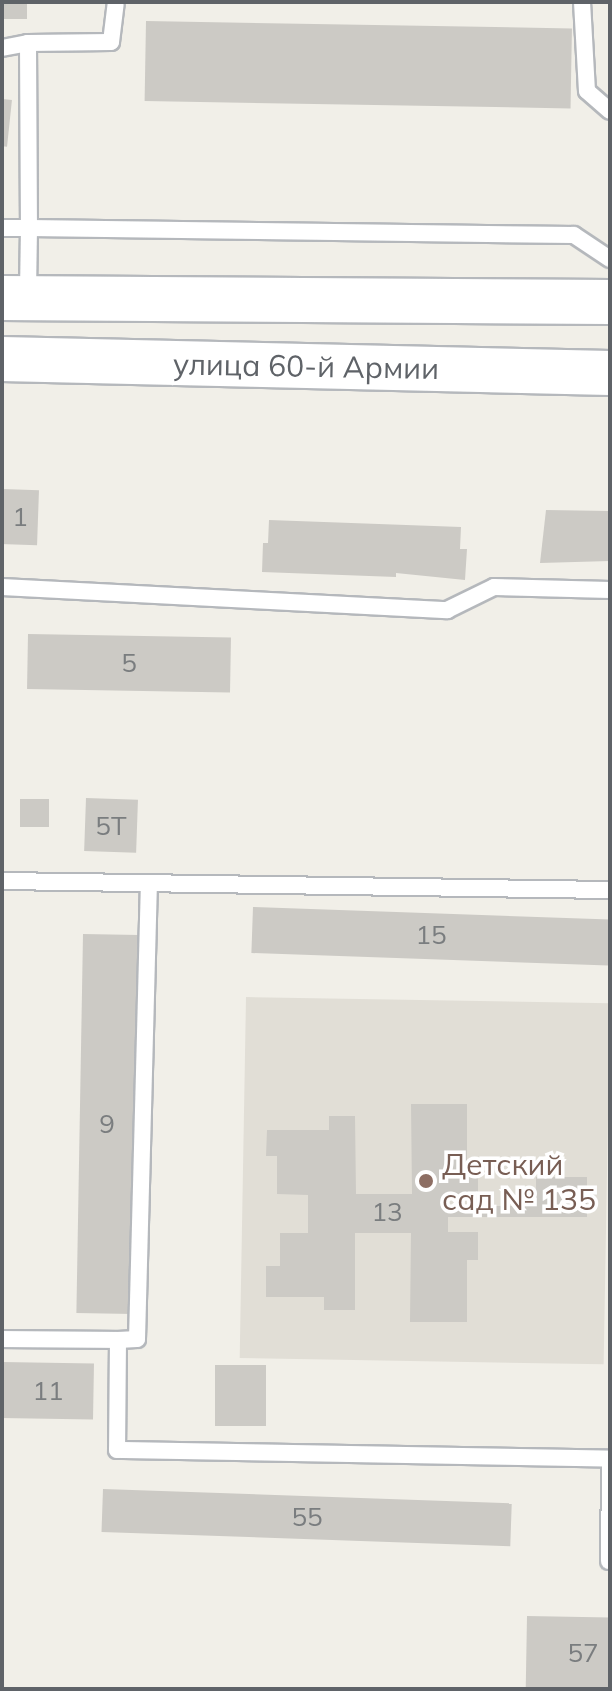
<!DOCTYPE html>
<meta charset="utf-8">
<style>
body{margin:0}
#map{position:relative;width:612px;height:1691px;overflow:hidden;background:#f1efe8;font-family:Mulish,sans-serif}
div>[style]{position:absolute}
.education>*{inset:0;background:#e1ded6;transform-origin:0 0}
.building>*{inset:0;background:#cccac5;transform-origin:0 0}
.roads{filter:drop-shadow(2px 0 #b5b8bc) drop-shadow(-2px 0 #b5b8bc) drop-shadow(0 2px #b5b8bc) drop-shadow(0 -2px #b5b8bc)}
.service>*{height:16px;margin:-8px;padding:0 8px;transform-origin:8px;border-radius:8px;background:#fff}
.secondary>*{height:44px;margin:-22px;padding:0 22px;transform-origin:22px;border-radius:22px;background:#fff}
.dots>*{width:22px;height:22px;translate:-50% -50%;box-sizing:border-box;border:4px solid #fff;border-radius:50%}
span{translate:-50% -50%;white-space:nowrap;text-align:center;line-height:1.15;-webkit-text-stroke:7px #fff;paint-order:stroke}
.number-label{font-size:26px;color:#7a7d7f}
.number-label span{-webkit-text-stroke-width:0}
.street-label{font-size:30px;color:#5f6368}
.education-label{font-size:30px;color:#785e54}
.left{translate:0 -50%;text-align:left}
.frame{position:absolute;inset:0;border:4px solid #5f6368;pointer-events:none}
</style>
<div id="map">
<div class="education">
<div style="left:246px;top:997px;width:364px;height:361px;rotate:1deg"></div>
</div>
<div class="building">
<div style="left:2px;top:2px;width:25px;height:17px"></div>
<div style="left:146px;top:21px;width:426px;height:80px;rotate:1deg"></div>
<div style="left:2px;top:99px;width:10px;height:47px;rotate:6deg"></div>
<div style="left:2px;top:489px;width:37px;height:55px;rotate:2deg"></div>
<div style="clip-path:polygon(546px 510px,610px 511px,610px 561px,540px 563px)"></div>
<div style="clip-path:polygon(269px 520px,461px 527px,460px 549px,467px 549px,465px 580px,396px 573px,396px 577px,262px 572px,263px 543px,268px 543px)"></div>
<div style="left:28px;top:634px;width:203px;height:55px;rotate:1deg"></div>
<div style="left:86px;top:798px;width:52px;height:53px;rotate:2deg"></div>
<div style="left:20px;top:799px;width:29px;height:28px"></div>
<div style="left:253px;top:907px;width:357px;height:46px;rotate:2deg"></div>
<div style="left:83px;top:934px;width:56px;height:379px;rotate:1deg"></div>
<div style="clip-path:polygon(411px 1104px,467px 1104px,467px 1165px,478px 1165px,478px 1195px,448px 1195px,448px 1206px,536px 1206px,536px 1177px,587px 1177px,587px 1217px,448px 1217px,448px 1232px,478px 1232px,478px 1260px,467px 1260px,467px 1322px,410px 1322px,411px 1233px,355px 1233px,355px 1310px,324px 1310px,324px 1297px,266px 1297px,266px 1266px,280px 1266px,280px 1233px,308px 1233px,308px 1195px,277px 1194px,277px 1156px,266px 1156px,267px 1130px,329px 1130px,329px 1116px,355px 1116px,356px 1194px,412px 1194px)"></div>
<div style="left:2px;top:1362px;width:92px;height:56px;rotate:1deg"></div>
<div style="left:215px;top:1365px;width:51px;height:61px"></div>
<div style="left:103px;top:1489px;width:409px;height:43px;rotate:2deg"></div>
<div style="left:527px;top:1616px;width:83px;height:71px;rotate:1deg"></div>
</div>
<div class="roads">
<div class="service">
<div style="left:582px;top:2px;width:89px;rotate:86.8deg"></div>
<div style="left:587px;top:91px;width:30px;rotate:41deg"></div>
<div style="left:28px;top:43px;width:185px;rotate:89.7deg"></div>
<div style="left:29px;top:228px;width:545px;rotate:0.74deg"></div>
<div style="left:574px;top:235px;width:43px;rotate:33.7deg"></div>
<div style="left:2px;top:48px;width:26px;rotate:-11deg"></div>
<div style="left:28px;top:43px;width:83px;rotate:-0.7deg"></div>
<div style="left:111px;top:42px;width:38px;rotate:-83deg"></div>
<div style="left:2px;top:228px;width:27px"></div>
<div style="left:29px;top:228px;width:67px;rotate:90.9deg"></div>
<div style="left:2px;top:587px;width:446px;rotate:3deg"></div>
<div style="left:447px;top:610px;width:52px;rotate:-26.1deg"></div>
<div style="left:494px;top:587px;width:116px;rotate:1.5deg"></div>
<div style="left:2px;top:881px;width:608px;rotate:0.85deg"></div>
<div style="left:2px;top:1339px;width:116px;rotate:0.5deg"></div>
<div style="left:118px;top:1340px;width:110px;rotate:90.5deg"></div>
<div style="left:117px;top:1450px;width:493px;rotate:1deg"></div>
<div style="left:118px;top:1340px;width:19px;rotate:-3deg"></div>
<div style="left:137px;top:1339px;width:456px;rotate:-88.5deg"></div>
<div style="left:609px;top:1561px;width:102px;rotate:-89.4deg"></div>
</div>
<div class="secondary">
<div style="left:2px;top:298px;width:608px;rotate:0.38deg"></div>
<div style="left:2px;top:359px;width:608px;rotate:1.32deg"></div>
</div>
</div>
<div class="dots">
<div style="left:426px;top:1181px;background:#8d6e63"></div>
</div>
<div class="number-label">
<span style="left:20px;top:517px">1</span>
<span style="left:129px;top:663px">5</span>
<span style="left:111px;top:826px">5Т</span>
<span style="left:431px;top:935px">15</span>
<span style="left:107px;top:1124px">9</span>
<span style="left:387px;top:1212px">13</span>
<span style="left:48px;top:1391px">11</span>
<span style="left:307px;top:1517px">55</span>
<span style="left:583px;top:1653px">57</span>
</div>
<div class="street-label">
<span style="left:306px;top:366px;rotate:1deg">улица 60-й Армии</span>
</div>
<div class="education-label">
<span class="left" style="left:442px;top:1181px">Детский<br>сад № 135</span>
</div>
<div class="frame"></div>
</div>
